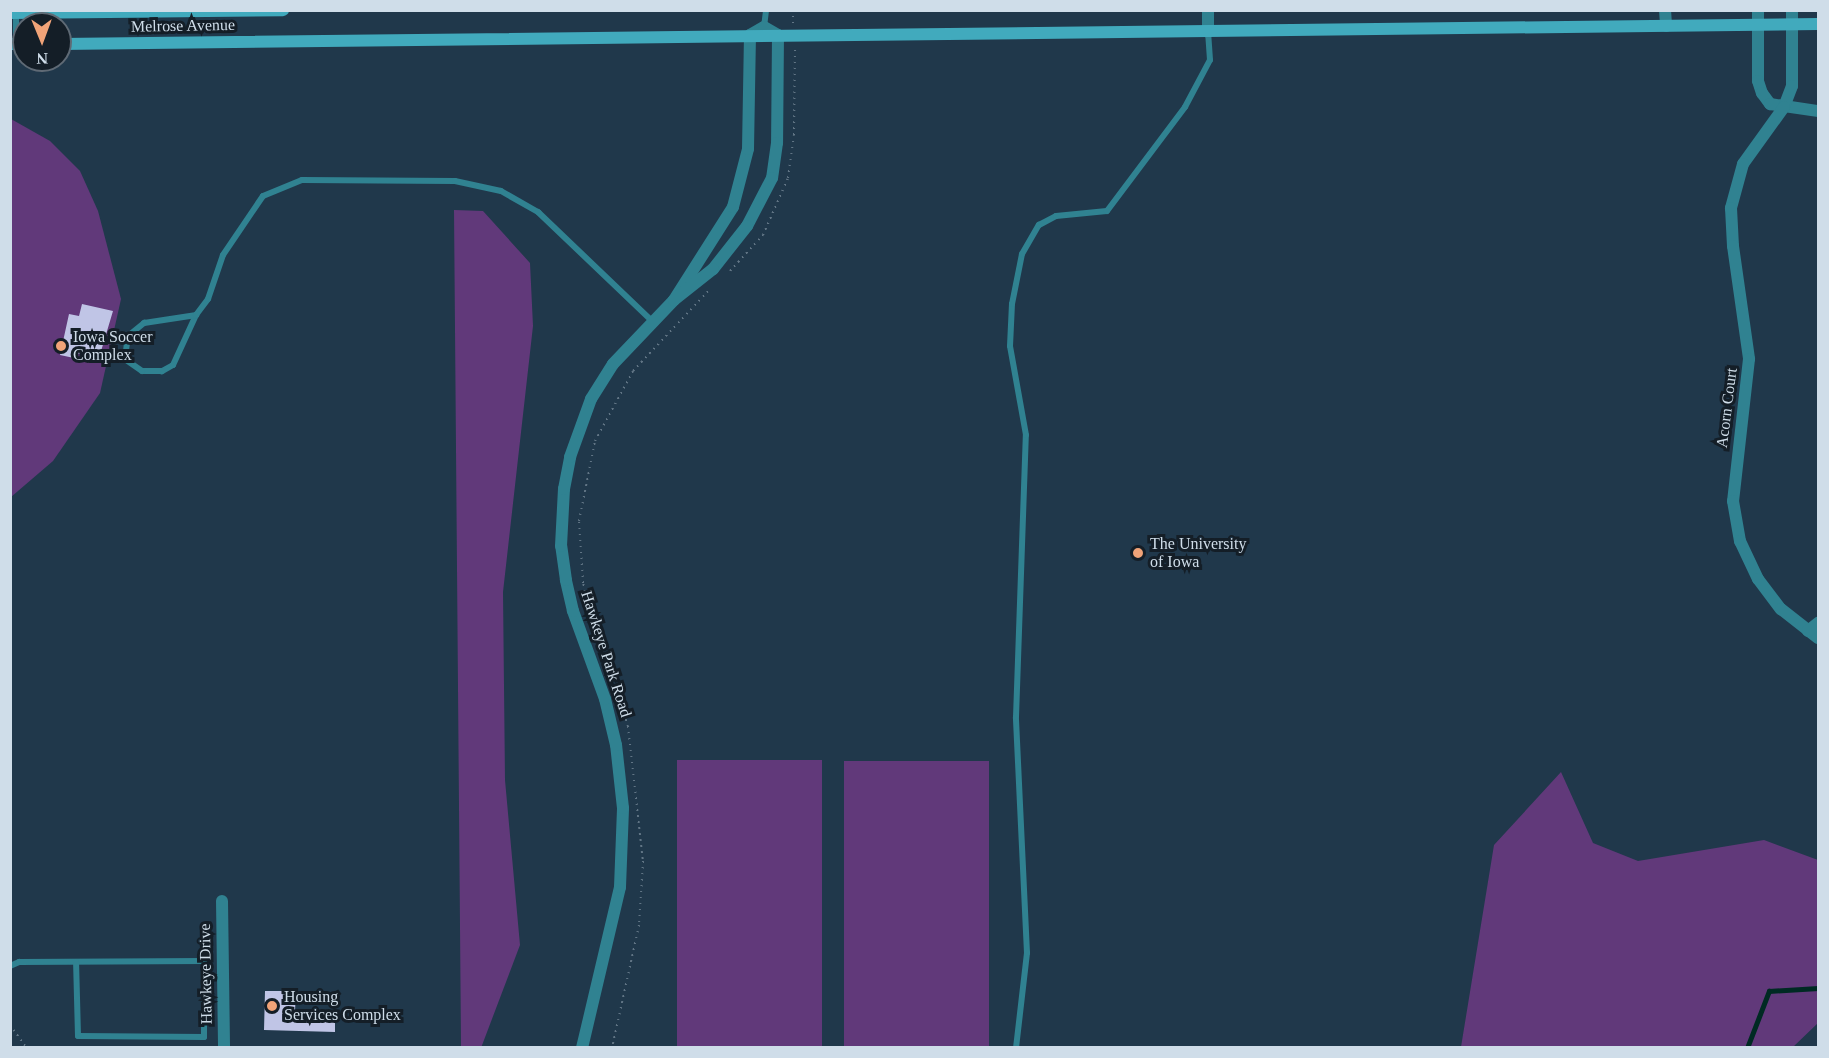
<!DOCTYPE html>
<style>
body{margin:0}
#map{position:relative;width:1829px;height:1058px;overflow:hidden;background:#20384b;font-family:Georgia,serif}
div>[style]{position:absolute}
.green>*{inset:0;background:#61397a;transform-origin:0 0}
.stream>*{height:4.5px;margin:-2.25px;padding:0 2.25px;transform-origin:2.25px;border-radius:2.25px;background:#002a23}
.building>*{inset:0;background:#c0c5e6}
.path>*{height:2px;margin-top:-1px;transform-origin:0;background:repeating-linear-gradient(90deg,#617585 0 1.5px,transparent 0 6px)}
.lane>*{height:6px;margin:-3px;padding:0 3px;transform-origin:3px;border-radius:3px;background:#308291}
.street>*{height:12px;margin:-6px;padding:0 6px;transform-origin:6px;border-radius:6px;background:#308291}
.secondary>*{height:12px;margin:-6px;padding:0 6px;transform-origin:6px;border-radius:6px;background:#41aabd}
.dots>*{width:16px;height:16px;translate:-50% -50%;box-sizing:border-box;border:3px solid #141e27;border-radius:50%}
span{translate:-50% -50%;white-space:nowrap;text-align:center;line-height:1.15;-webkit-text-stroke:6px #141e27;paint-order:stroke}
.street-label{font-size:16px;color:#cfdde9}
.poi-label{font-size:16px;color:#cfdde9}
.left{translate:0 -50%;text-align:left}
.frame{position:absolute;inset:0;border:12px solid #cfdde9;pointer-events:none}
.north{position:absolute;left:12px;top:12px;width:60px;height:60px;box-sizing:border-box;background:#141e27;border:2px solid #5f6a75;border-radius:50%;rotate:179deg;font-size:16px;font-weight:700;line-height:24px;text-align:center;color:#cfdde9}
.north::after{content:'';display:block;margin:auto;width:21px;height:27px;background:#f0a378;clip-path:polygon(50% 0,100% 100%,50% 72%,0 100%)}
</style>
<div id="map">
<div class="green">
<div style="clip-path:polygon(11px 119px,50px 141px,80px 171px,98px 211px,121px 299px,100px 393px,53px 461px,11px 497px)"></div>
<div style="clip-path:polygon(454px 210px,483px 211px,530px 263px,533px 326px,503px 592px,505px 780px,520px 945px,481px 1048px,461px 1046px)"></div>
<div style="left:677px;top:760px;width:145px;height:287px"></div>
<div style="left:844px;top:761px;width:145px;height:286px"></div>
<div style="clip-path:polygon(1561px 772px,1593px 843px,1638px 861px,1764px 840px,1818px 860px,1818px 1023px,1793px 1047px,1461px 1047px,1494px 845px)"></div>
</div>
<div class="stream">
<div style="left:1747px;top:1048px;width:61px;rotate:-68.9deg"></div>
<div style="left:1769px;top:991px;width:49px;rotate:-3.5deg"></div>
</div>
<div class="building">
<div style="clip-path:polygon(82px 304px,113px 311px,99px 358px,75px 353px,74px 358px,60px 355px,69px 314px,79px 316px)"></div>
<div style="clip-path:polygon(265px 991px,296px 991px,295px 1011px,335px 1012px,335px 1032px,264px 1030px)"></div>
</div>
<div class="path">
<div style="left:793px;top:10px;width:13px;rotate:90deg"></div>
<div style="left:730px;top:271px;width:49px;rotate:-47.5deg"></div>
<div style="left:763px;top:235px;width:62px;rotate:-66.3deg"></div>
<div style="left:788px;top:178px;width:43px;rotate:-82.1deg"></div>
<div style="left:794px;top:135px;width:85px;rotate:-89.3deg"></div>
<div style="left:590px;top:615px;width:33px;rotate:-102deg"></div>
<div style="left:583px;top:583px;width:62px;rotate:-93.7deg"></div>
<div style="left:579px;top:521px;width:82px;rotate:-78.7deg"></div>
<div style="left:595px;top:441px;width:80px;rotate:-61.5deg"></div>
<div style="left:633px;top:371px;width:110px;rotate:-46.8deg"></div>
<div style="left:597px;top:634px;width:97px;rotate:71.4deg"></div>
<div style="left:628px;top:726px;width:136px;rotate:83.7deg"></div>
<div style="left:643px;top:861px;width:64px;rotate:93.6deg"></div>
<div style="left:639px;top:925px;width:126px;rotate:102.4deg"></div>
<div style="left:10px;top:1025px;width:29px;rotate:54deg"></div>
</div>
<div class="lane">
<div style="left:16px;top:11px;width:33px;rotate:90deg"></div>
<div style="left:764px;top:27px;width:17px;rotate:-83deg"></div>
<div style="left:196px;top:315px;width:55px;rotate:114.7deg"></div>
<div style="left:173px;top:365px;width:13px;rotate:151deg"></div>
<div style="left:162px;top:371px;width:20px;rotate:180deg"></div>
<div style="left:142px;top:371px;width:21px;rotate:-145deg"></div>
<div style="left:125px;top:359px;width:23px;rotate:-83deg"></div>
<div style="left:128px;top:336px;width:21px;rotate:-39deg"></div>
<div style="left:144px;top:323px;width:53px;rotate:-8.7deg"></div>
<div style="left:196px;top:315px;width:20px;rotate:-53deg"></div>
<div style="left:208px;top:299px;width:46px;rotate:-71.2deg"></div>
<div style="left:223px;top:255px;width:71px;rotate:-55.9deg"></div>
<div style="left:263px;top:196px;width:42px;rotate:-22.3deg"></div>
<div style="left:302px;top:180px;width:153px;rotate:0.4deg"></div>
<div style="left:455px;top:181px;width:47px;rotate:12.3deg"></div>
<div style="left:501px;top:191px;width:43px;rotate:29.6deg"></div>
<div style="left:538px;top:212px;width:159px;rotate:43.7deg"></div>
<div style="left:204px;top:961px;width:29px;rotate:-90deg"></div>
<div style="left:10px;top:966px;width:10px;rotate:-24deg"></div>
<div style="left:19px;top:962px;width:185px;rotate:-0.3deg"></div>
<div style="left:204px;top:961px;width:76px;rotate:90deg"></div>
<div style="left:204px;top:1037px;width:126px;rotate:-179.5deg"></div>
<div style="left:78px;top:1036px;width:74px;rotate:-91.5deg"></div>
<div style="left:1016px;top:1048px;width:96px;rotate:-83.4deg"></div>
<div style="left:1027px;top:953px;width:236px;rotate:-92.7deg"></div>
<div style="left:1016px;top:717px;width:282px;rotate:-88deg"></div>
<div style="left:1026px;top:435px;width:90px;rotate:-100.2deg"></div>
<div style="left:1010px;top:346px;width:42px;rotate:-87.3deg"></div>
<div style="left:1012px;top:304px;width:51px;rotate:-78.7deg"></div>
<div style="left:1022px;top:254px;width:34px;rotate:-60deg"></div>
<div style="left:1039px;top:225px;width:19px;rotate:-28deg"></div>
<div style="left:1056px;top:216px;width:51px;rotate:-5.6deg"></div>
<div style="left:1107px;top:211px;width:130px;rotate:-53.1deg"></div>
<div style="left:1185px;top:107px;width:53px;rotate:-62deg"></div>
<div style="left:1210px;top:60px;width:28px;rotate:-94deg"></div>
</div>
<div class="street">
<div style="left:1665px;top:10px;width:16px;rotate:86deg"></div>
<div style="left:1758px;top:10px;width:71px;rotate:90deg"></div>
<div style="left:1758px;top:81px;width:13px;rotate:72deg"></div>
<div style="left:1762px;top:93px;width:14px;rotate:54deg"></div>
<div style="left:1770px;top:104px;width:49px;rotate:8.3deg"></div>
<div style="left:1792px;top:10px;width:76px;rotate:90deg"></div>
<div style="left:1792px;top:86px;width:22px;rotate:111deg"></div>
<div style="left:1784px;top:107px;width:70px;rotate:125.7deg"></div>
<div style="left:1743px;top:164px;width:46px;rotate:105.3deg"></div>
<div style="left:1731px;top:208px;width:38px;rotate:87deg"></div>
<div style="left:1733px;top:246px;width:114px;rotate:81.9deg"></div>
<div style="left:1749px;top:359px;width:143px;rotate:96.4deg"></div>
<div style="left:1733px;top:501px;width:41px;rotate:80.1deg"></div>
<div style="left:1740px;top:541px;width:42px;rotate:64.7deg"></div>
<div style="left:1758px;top:579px;width:38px;rotate:53deg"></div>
<div style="left:1781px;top:609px;width:47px;rotate:38.1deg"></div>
<div style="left:1208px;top:32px;width:22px;rotate:-90deg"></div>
<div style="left:1808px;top:631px;width:13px;rotate:-39deg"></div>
<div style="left:222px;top:901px;width:147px;rotate:89.2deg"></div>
<div style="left:582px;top:1048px;width:165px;rotate:-76.7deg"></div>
<div style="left:620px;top:887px;width:79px;rotate:-87.8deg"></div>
<div style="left:623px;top:808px;width:63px;rotate:-96.3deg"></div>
<div style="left:616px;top:745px;width:47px;rotate:-103.4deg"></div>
<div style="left:605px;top:699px;width:94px;rotate:-110deg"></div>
<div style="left:573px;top:611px;width:32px;rotate:-103deg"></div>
<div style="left:566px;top:580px;width:34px;rotate:-98deg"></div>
<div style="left:561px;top:546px;width:57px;rotate:-87deg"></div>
<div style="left:564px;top:489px;width:33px;rotate:-79deg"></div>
<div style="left:570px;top:457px;width:62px;rotate:-70.1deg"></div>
<div style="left:591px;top:399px;width:41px;rotate:-57.8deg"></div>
<div style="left:613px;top:364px;width:88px;rotate:-46.4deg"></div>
<div style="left:674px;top:300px;width:110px;rotate:-57.6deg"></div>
<div style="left:733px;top:207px;width:60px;rotate:-75.5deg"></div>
<div style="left:748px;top:149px;width:114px;rotate:-89deg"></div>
<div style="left:750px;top:35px;width:16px;rotate:-30deg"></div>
<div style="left:764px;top:27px;width:16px;rotate:30deg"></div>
<div style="left:778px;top:35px;width:108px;rotate:90.5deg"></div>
<div style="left:777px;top:143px;width:35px;rotate:98deg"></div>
<div style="left:772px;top:178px;width:54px;rotate:117.5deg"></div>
<div style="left:747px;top:226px;width:55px;rotate:128.3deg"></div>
<div style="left:713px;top:269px;width:50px;rotate:141.5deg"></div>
</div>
<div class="secondary">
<div style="left:10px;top:13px;width:273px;rotate:-0.6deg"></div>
<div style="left:10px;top:44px;width:14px"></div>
<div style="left:60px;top:44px;width:1758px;rotate:-0.65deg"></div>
</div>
<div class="dots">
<div style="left:61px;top:346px;background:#f0a378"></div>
<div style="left:1138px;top:553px;background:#f0a378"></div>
<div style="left:272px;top:1006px;background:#f0a378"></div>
</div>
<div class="street-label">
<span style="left:183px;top:26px;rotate:-1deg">Melrose Avenue</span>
<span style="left:1727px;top:408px;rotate:-83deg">Acorn Court</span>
<span style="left:606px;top:654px;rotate:72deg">Hawkeye Park Road</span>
<span style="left:206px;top:974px;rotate:-91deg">Hawkeye Drive</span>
</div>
<div class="poi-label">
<span class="left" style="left:73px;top:346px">Iowa Soccer<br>Complex</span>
<span class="left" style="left:1150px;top:553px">The University<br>of Iowa</span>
<span class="left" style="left:284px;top:1006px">Housing<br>Services Complex</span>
</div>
<div class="frame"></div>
<div class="north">N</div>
</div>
